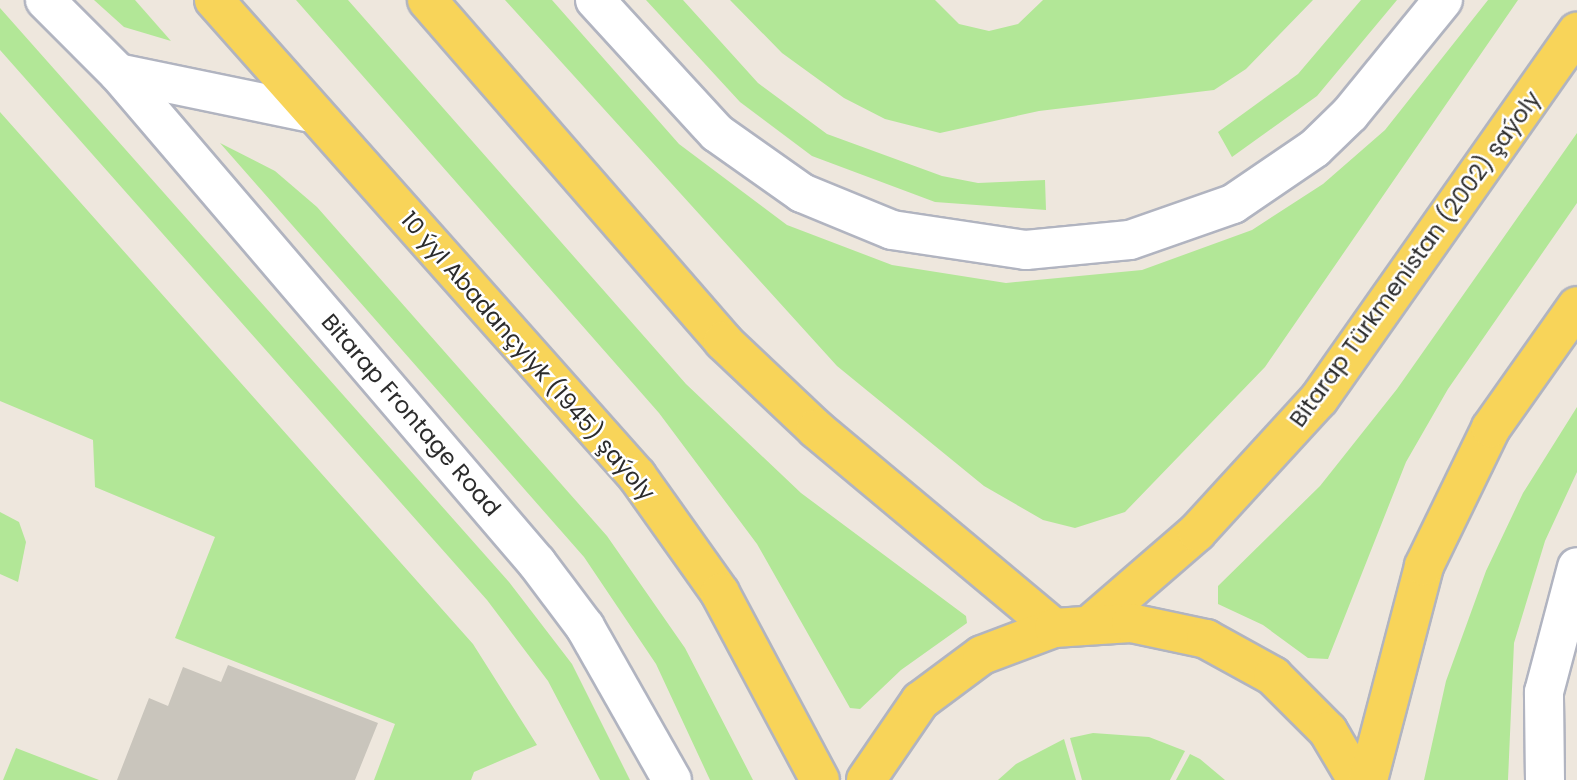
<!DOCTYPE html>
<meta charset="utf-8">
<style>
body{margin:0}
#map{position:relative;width:1577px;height:780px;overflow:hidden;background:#eee7dd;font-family:Poppins,sans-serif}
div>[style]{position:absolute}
.green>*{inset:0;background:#b2e797}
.building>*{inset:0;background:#c9c5bc}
.roads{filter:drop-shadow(2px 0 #b1b4c0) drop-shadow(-2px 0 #b1b4c0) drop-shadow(0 2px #b1b4c0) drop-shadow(0 -2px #b1b4c0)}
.minor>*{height:38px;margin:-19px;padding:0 19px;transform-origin:19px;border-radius:19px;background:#fff}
.major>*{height:38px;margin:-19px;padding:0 19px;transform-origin:19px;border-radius:19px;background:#f8d459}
span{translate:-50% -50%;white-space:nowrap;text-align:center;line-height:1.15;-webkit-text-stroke:5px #fff;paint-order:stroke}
.street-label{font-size:23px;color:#2c2c2c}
</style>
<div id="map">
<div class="green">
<div style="clip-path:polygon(94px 0,135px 0,171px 41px,124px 27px)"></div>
<div style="clip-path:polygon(296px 0,348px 0,686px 384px,801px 493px,966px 616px,967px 623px,901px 670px,860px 709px,850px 708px,757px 544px,659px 413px)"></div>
<div style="clip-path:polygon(505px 0,552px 0,679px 144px,787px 225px,892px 265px,1006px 283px,1142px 270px,1252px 230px,1323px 184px,1385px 130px,1488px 0,1518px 0,1265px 367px,1125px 512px,1075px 528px,1043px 520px,984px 486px,837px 366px)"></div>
<div style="clip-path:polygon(646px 0,683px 0,758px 83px,827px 134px,942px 176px,978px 183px,1045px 180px,1046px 210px,935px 202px,812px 156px,740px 102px)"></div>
<div style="clip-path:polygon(730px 0,935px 0,959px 24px,989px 31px,1018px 24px,1043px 0,1313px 0,1246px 69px,1214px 90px,1039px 111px,940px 133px,885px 119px,844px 98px,782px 53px)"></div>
<div style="clip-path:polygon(1361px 0,1397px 0,1317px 96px,1232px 157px,1218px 132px,1298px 74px)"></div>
<div style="clip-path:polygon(0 8px,509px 582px,572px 664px,630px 780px,600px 780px,548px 681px,487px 600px,0 50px)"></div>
<div style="clip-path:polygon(0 112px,473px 644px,537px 745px,474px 772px,471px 780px,374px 780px,395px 724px,175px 638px,215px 537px,95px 487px,93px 440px,0 401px)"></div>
<div style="clip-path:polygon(1577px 133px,1577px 203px,1448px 389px,1406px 462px,1328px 659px,1308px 658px,1263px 625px,1218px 604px,1218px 586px,1320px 486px,1397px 389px)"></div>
<div style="clip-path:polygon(220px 143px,275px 171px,317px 207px,607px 536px,685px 648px,753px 780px,710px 780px,656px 664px,584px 557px)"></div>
<div style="clip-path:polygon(1577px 407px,1577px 472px,1545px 541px,1514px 643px,1508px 780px,1424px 780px,1446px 681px,1486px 571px,1523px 493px)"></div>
<div style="clip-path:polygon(0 512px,19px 522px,26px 542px,18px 582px,0 574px)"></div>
<div style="clip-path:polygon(1093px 733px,1149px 737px,1185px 751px,1170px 780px,1082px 780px,1070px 738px)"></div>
<div style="clip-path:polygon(1064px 739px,1076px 780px,998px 780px,1016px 764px)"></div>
<div style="clip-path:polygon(16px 748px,99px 780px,3px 780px)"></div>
<div style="clip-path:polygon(1190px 754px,1200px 759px,1225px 780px,1176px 780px)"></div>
</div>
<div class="building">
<div style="clip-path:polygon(228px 665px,378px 723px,355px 780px,117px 780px,149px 698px,168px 706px,183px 667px,221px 682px)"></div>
</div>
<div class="roads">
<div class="minor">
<div style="left:45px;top:0;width:103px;rotate:45deg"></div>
<div style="left:118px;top:73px;width:645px;rotate:49.47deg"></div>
<div style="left:537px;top:563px;width:80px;rotate:53.1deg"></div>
<div style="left:585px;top:627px;width:176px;rotate:60.4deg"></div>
<div style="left:595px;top:0;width:180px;rotate:47.5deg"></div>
<div style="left:717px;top:133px;width:104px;rotate:35.2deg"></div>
<div style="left:802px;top:193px;width:97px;rotate:22.3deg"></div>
<div style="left:892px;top:230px;width:135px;rotate:8.5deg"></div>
<div style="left:1026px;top:250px;width:104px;rotate:-5.5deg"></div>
<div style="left:1130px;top:240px;width:109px;rotate:-19.3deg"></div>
<div style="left:1233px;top:204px;width:99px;rotate:-34.3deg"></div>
<div style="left:1315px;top:148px;width:49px;rotate:-44.2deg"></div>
<div style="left:1350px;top:114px;width:147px;rotate:-50.8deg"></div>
<div style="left:118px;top:73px;width:198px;rotate:11.7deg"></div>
<div style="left:1545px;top:780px;width:88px;rotate:-90.7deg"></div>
<div style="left:1544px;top:692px;width:129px;rotate:-75.2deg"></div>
</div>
<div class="major">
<div style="left:214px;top:0;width:637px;rotate:48.37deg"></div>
<div style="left:637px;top:476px;width:143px;rotate:54.6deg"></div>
<div style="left:720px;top:593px;width:212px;rotate:61.9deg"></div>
<div style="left:427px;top:0;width:452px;rotate:49deg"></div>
<div style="left:723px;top:341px;width:128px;rotate:43.4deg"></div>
<div style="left:816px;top:429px;width:310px;rotate:39.9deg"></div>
<div style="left:1092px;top:623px;width:139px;rotate:-40.9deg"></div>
<div style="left:1197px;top:532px;width:180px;rotate:-47.5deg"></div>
<div style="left:1319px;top:399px;width:449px;rotate:-54.9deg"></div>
<div style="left:866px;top:780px;width:96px;rotate:-55.6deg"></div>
<div style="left:920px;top:701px;width:77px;rotate:-36.6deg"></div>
<div style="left:982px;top:655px;width:77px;rotate:-20.6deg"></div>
<div style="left:1054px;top:628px;width:77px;rotate:-3.7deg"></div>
<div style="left:1131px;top:623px;width:77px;rotate:12deg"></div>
<div style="left:1206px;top:639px;width:77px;rotate:28.9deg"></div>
<div style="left:1273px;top:676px;width:78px;rotate:45deg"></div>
<div style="left:1328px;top:731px;width:57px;rotate:59.4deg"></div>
<div style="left:1368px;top:780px;width:221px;rotate:-75.3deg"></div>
<div style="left:1424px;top:566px;width:153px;rotate:-64.1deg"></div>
<div style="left:1491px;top:428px;width:149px;rotate:-54.8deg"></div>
</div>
</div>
<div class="street-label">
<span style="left:1415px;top:259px;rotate:-54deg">Bitarap Türkmenistan (2002) şaýoly</span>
<span style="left:528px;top:356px;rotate:49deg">10 ýyl Abadançylyk (1945) şaýoly</span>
<span style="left:411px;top:415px;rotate:49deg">Bitarap Frontage Road</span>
</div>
</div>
